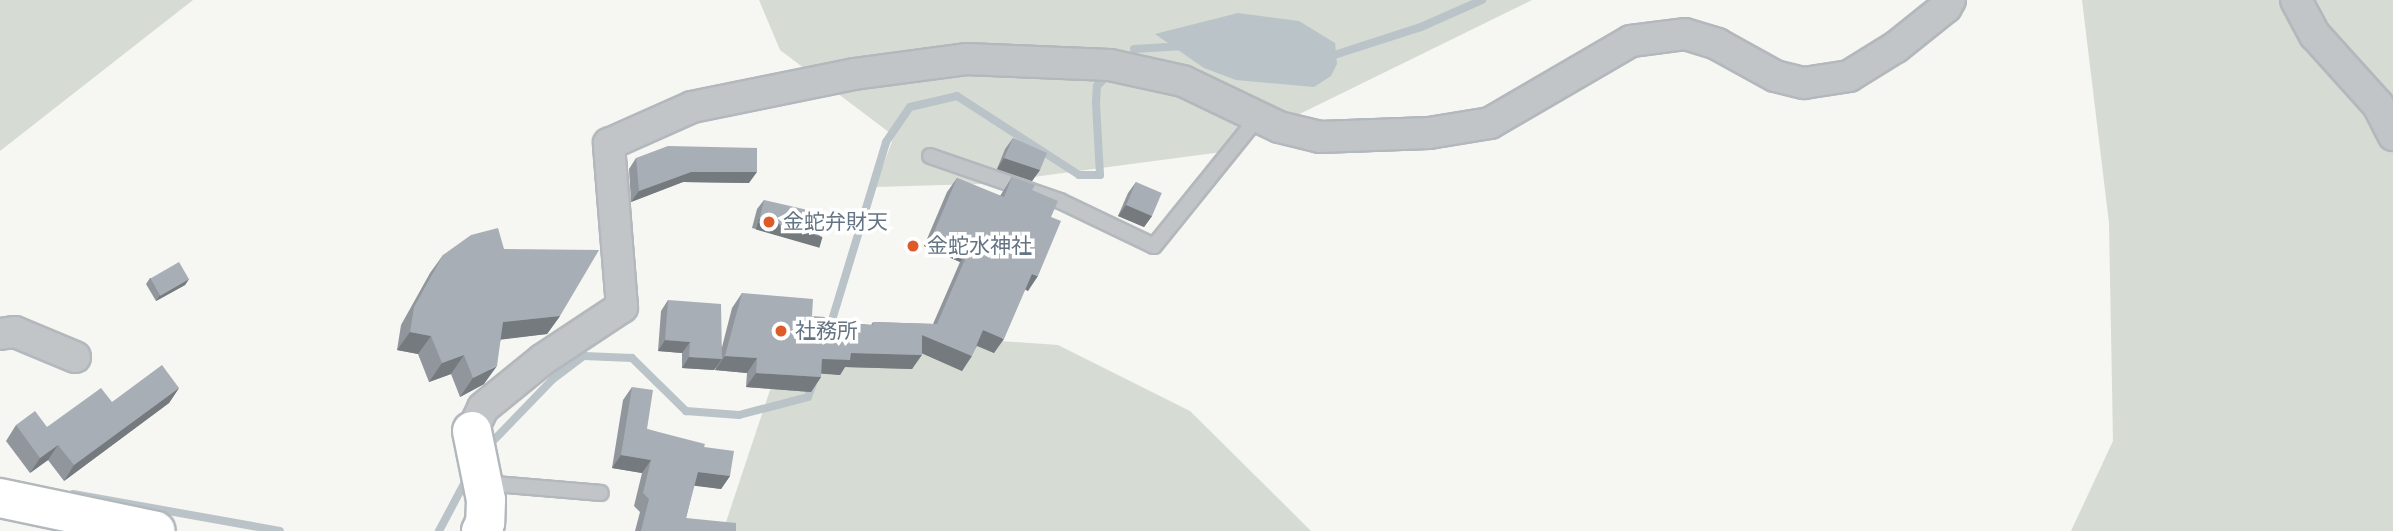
<!DOCTYPE html>
<meta charset="utf-8">
<style>
body{margin:0}
#map{position:relative;width:2393px;height:531px;overflow:hidden;background:#f6f6f2;font-family:"Work Sans","Noto Sans JP",sans-serif}
div>[style]{position:absolute}
.green>*{inset:0;background:#d6dcd3}
.water>*{inset:0;background:#b9c3c8}
.stream>*{height:8px;margin:-4px;padding:0 4px;transform-origin:4px;border-radius:4px;background:#b9c3c8}
.roads{filter:drop-shadow(2px 0 #b3b8bd) drop-shadow(-2px 0 #b3b8bd) drop-shadow(0 2px #b3b8bd) drop-shadow(0 -2px #b3b8bd)}
.lane>*{height:14px;margin:-7px;padding:0 7px;transform-origin:7px;border-radius:7px;background:#c1c5c8}
.street>*{height:30px;margin:-15px;padding:0 15px;transform-origin:15px;border-radius:15px;background:#c1c5c8}
.secondary>*{height:38px;margin:-19px;padding:0 19px;transform-origin:19px;border-radius:19px;background:#fff}
.wall>*{inset:0;background:#90969c}
.shaded-wall>*{inset:0;background:#757a7f;transform-origin:0 0}
.building>*{inset:0;background:#a7aeb5;transform-origin:0 0}
.dots>*{width:19px;height:19px;translate:-50% -50%;box-sizing:border-box;border:4px solid #fff;border-radius:50%}
span{translate:-50% -50%;white-space:nowrap;text-align:center;line-height:1.15;-webkit-text-stroke:7px #fff;paint-order:stroke}
.poi-label{font-size:21px;color:#657483}
.left{translate:0 -50%;text-align:left}
</style>
<div id="map">
<div class="green">
<div style="clip-path:polygon(0 0,193px 0,0 151px)"></div>
<div style="clip-path:polygon(759px 0,1532px 0,1222px 152px,980px 184px,875px 187px,894px 136px,780px 50px)"></div>
<div style="clip-path:polygon(2082px 0,2393px 0,2393px 531px,2071px 531px,2113px 441px,2109px 223px)"></div>
<div style="clip-path:polygon(913px 335px,1058px 345px,1190px 411px,1311px 531px,723px 531px,777px 369px)"></div>
</div>
<div class="water">
<div style="clip-path:polygon(1238px 13px,1299px 21px,1335px 43px,1337px 64px,1331px 76px,1314px 87px,1236px 80px,1204px 68px,1155px 34px)"></div>
</div>
<div class="stream">
<div style="left:1134px;top:49px;width:50px;rotate:-3.4deg"></div>
<div style="left:1328px;top:57px;width:98px;rotate:-17.9deg"></div>
<div style="left:1421px;top:27px;width:67px;rotate:-23.9deg"></div>
<div style="left:829px;top:330px;width:196px;rotate:-73.1deg"></div>
<div style="left:886px;top:142px;width:42px;rotate:-55.6deg"></div>
<div style="left:910px;top:107px;width:48px;rotate:-13.2deg"></div>
<div style="left:957px;top:96px;width:145px;rotate:32.9deg"></div>
<div style="left:1079px;top:175px;width:21px"></div>
<div style="left:1100px;top:175px;width:72px;rotate:-93.2deg"></div>
<div style="left:1096px;top:103px;width:17px;rotate:-87deg"></div>
<div style="left:1097px;top:86px;width:17px;rotate:-45deg"></div>
<div style="left:491px;top:443px;width:89px;rotate:-45.9deg"></div>
<div style="left:553px;top:379px;width:39px;rotate:-37deg"></div>
<div style="left:584px;top:356px;width:48px;rotate:2.4deg"></div>
<div style="left:632px;top:358px;width:76px;rotate:44.5deg"></div>
<div style="left:686px;top:411px;width:53px;rotate:4.3deg"></div>
<div style="left:739px;top:415px;width:71px;rotate:-14.6deg"></div>
<div style="left:808px;top:397px;width:15px;rotate:-70deg"></div>
<div style="left:73px;top:494px;width:210px;rotate:10.1deg"></div>
<div style="left:439px;top:531px;width:53px;rotate:-62deg"></div>
</div>
<div class="roads">
<div class="lane">
<div style="left:930px;top:156px;width:138px;rotate:19.1deg"></div>
<div style="left:1060px;top:201px;width:104px;rotate:25.6deg"></div>
<div style="left:1154px;top:246px;width:166px;rotate:-51.1deg"></div>
<div style="left:484px;top:483px;width:117px;rotate:4.9deg"></div>
</div>
<div class="street">
<div style="left:2296px;top:0;width:40px;rotate:62deg"></div>
<div style="left:2315px;top:35px;width:94px;rotate:48deg"></div>
<div style="left:2378px;top:105px;width:34px;rotate:63deg"></div>
<div style="left:0;top:334px;width:15px;rotate:-8deg"></div>
<div style="left:15px;top:332px;width:65px;rotate:22.6deg"></div>
<div style="left:472px;top:431px;width:25px;rotate:-64deg"></div>
<div style="left:483px;top:408px;width:76px;rotate:-39.1deg"></div>
<div style="left:542px;top:360px;width:96px;rotate:-33.5deg"></div>
<div style="left:622px;top:307px;width:164px;rotate:-94.6deg"></div>
<div style="left:609px;top:144px;width:91px;rotate:-24deg"></div>
<div style="left:692px;top:107px;width:165px;rotate:-11.5deg"></div>
<div style="left:854px;top:74px;width:113px;rotate:-7.6deg"></div>
<div style="left:966px;top:59px;width:144px;rotate:2.4deg"></div>
<div style="left:1110px;top:65px;width:75px;rotate:12.4deg"></div>
<div style="left:1183px;top:81px;width:106px;rotate:25.6deg"></div>
<div style="left:1279px;top:127px;width:42px;rotate:13.7deg"></div>
<div style="left:1320px;top:137px;width:109px;rotate:-2.1deg"></div>
<div style="left:1429px;top:133px;width:62px;rotate:-9.3deg"></div>
<div style="left:1490px;top:123px;width:163px;rotate:-30.2deg"></div>
<div style="left:1631px;top:41px;width:54px;rotate:-7.4deg"></div>
<div style="left:1685px;top:34px;width:34px;rotate:17deg"></div>
<div style="left:1717px;top:44px;width:66px;rotate:28.9deg"></div>
<div style="left:1775px;top:76px;width:30px;rotate:14deg"></div>
<div style="left:1804px;top:83px;width:46px;rotate:-8.8deg"></div>
<div style="left:1849px;top:76px;width:55px;rotate:-31.7deg"></div>
<div style="left:1896px;top:47px;width:64px;rotate:-38.7deg"></div>
<div style="left:1946px;top:7px;width:8px;rotate:-60deg"></div>
</div>
<div class="secondary">
<div style="left:472px;top:431px;width:70px;rotate:78.5deg"></div>
<div style="left:486px;top:500px;width:23px;rotate:92deg"></div>
<div style="left:485px;top:523px;width:9px;rotate:117deg"></div>
<div style="left:0;top:498px;width:159px;rotate:11.9deg"></div>
</div>
</div>
<div class="wall">
<div style="clip-path:polygon(1013px 138px,1040px 170px,1032px 181px,997px 169px,1005px 149px)"></div>
<div style="clip-path:polygon(636px 158px,749px 183px,683px 182px,631px 202px,629px 169px)"></div>
<div style="clip-path:polygon(1012px 177px,1032px 190px,1051px 217px,1028px 291px,1025px 289px,994px 353px,977px 346px,962px 371px,922px 353px,912px 369px,845px 367px,840px 375px,821px 373px,821px 377px,811px 392px,746px 387px,747px 373px,715px 370px,716px 367px,714px 370px,682px 368px,682px 353px,658px 351px,661px 311px,668px 300px,722px 347px,732px 308px,742px 293px,812px 316px,825px 321px,871px 325px,873px 322px,933px 324px,960px 262px,924px 246px,947px 192px,957px 178px,1000px 196px)"></div>
<div style="clip-path:polygon(1136px 182px,1152px 216px,1144px 227px,1118px 216px,1128px 193px)"></div>
<div style="clip-path:polygon(764px 200px,822px 237px,816px 246px,752px 228px,757px 209px)"></div>
<div style="clip-path:polygon(504px 249px,560px 316px,547px 334px,501px 339px,484px 384px,460px 397px,451px 374px,429px 382px,418px 354px,397px 350px,401px 325px,430px 273px,443px 255px)"></div>
<div style="clip-path:polygon(150px 278px,189px 279px,185px 285px,156px 301px,146px 284px)"></div>
<div style="clip-path:polygon(632px 387px,647px 429px,704px 447px,730px 476px,721px 489px,694px 485px,686px 518px,736px 531px,635px 531px,640px 512px,634px 506px,642px 473px,612px 468px,623px 400px)"></div>
<div style="clip-path:polygon(179px 388px,169px 403px,64px 481px,48px 460px,30px 473px,6px 441px,16px 425px,47px 427px,112px 402px)"></div>
</div>
<div class="shaded-wall">
<div style="clip-path:polygon(1004px 158px,1040px 170px,1032px 181px,997px 169px)"></div>
<div style="clip-path:polygon(691px 172px,757px 172px,749px 183px,683px 182px,631px 202px,639px 191px)"></div>
<div style="clip-path:polygon(1126px 205px,1152px 216px,1144px 227px,1118px 216px)"></div>
<div style="left:759px;top:219px;width:66px;height:11px;rotate:16deg"></div>
<div style="clip-path:polygon(934px 232px,970px 248px,960px 262px,924px 246px)"></div>
<div style="clip-path:polygon(1032px 274px,1038px 276px,1028px 291px,1022px 288px)"></div>
<div style="clip-path:polygon(189px 279px,185px 285px,156px 301px,160px 295px)"></div>
<div style="clip-path:polygon(560px 316px,547px 334px,490px 341px,503px 322px)"></div>
<div style="clip-path:polygon(983px 330px,1004px 339px,994px 353px,973px 344px)"></div>
<div style="clip-path:polygon(410px 332px,431px 336px,418px 354px,397px 350px)"></div>
<div style="clip-path:polygon(922px 335px,972px 356px,962px 371px,912px 349px)"></div>
<div style="clip-path:polygon(665px 340px,690px 342px,682px 353px,658px 351px)"></div>
<div style="clip-path:polygon(851px 353px,922px 355px,912px 369px,845px 367px,840px 375px,812px 373px,822px 359px)"></div>
<div style="clip-path:polygon(464px 355px,451px 374px,429px 382px,442px 363px)"></div>
<div style="clip-path:polygon(725px 356px,757px 358px,747px 373px,715px 370px)"></div>
<div style="clip-path:polygon(689px 357px,722px 359px,714px 370px,682px 368px)"></div>
<div style="clip-path:polygon(497px 366px,484px 384px,460px 397px,473px 378px)"></div>
<div style="clip-path:polygon(756px 373px,821px 377px,811px 392px,746px 387px)"></div>
<div style="clip-path:polygon(179px 388px,169px 403px,64px 481px,74px 465px)"></div>
<div style="clip-path:polygon(58px 445px,48px 460px,30px 473px,40px 458px)"></div>
<div style="clip-path:polygon(621px 455px,651px 460px,642px 473px,612px 468px)"></div>
<div style="clip-path:polygon(698px 472px,730px 476px,721px 489px,688px 485px)"></div>
</div>
<div class="building">
<div style="clip-path:polygon(1013px 138px,1047px 153px,1040px 170px,1004px 158px)"></div>
<div style="clip-path:polygon(668px 146px,757px 148px,757px 172px,691px 172px,639px 191px,636px 158px)"></div>
<div style="clip-path:polygon(1012px 177px,1035px 185px,1032px 190px,1058px 201px,1051px 217px,1061px 221px,1038px 276px,1032px 274px,1004px 339px,983px 330px,972px 356px,922px 335px,922px 355px,851px 353px,850px 360px,822px 359px,821px 377px,756px 373px,757px 358px,725px 356px,742px 293px,813px 299px,812px 316px,825px 317px,825px 321px,873px 325px,873px 322px,937px 324px,970px 248px,934px 232px,957px 178px,1004px 197px)"></div>
<div style="left:1136px;top:182px;width:28px;height:25px;rotate:23deg"></div>
<div style="left:764px;top:200px;width:65px;height:20px;rotate:13deg"></div>
<div style="clip-path:polygon(498px 228px,504px 249px,599px 250px,560px 316px,503px 322px,497px 366px,473px 378px,464px 355px,442px 363px,431px 336px,410px 332px,414px 307px,443px 255px,471px 235px)"></div>
<div style="left:179px;top:262px;width:20px;height:33px;rotate:60deg"></div>
<div style="clip-path:polygon(668px 300px,721px 304px,722px 359px,689px 357px,690px 342px,665px 340px)"></div>
<div style="clip-path:polygon(162px 365px,179px 388px,74px 465px,58px 445px,40px 458px,16px 425px,35px 411px,47px 427px,101px 388px,112px 402px)"></div>
<div style="clip-path:polygon(632px 387px,653px 390px,647px 429px,705px 444px,704px 447px,734px 451px,730px 476px,698px 472px,686px 518px,736px 523px,736px 531px,641px 531px,649px 499px,643px 493px,651px 460px,621px 455px)"></div>
</div>
<div class="dots">
<div style="left:769px;top:222px;background:#df5a29"></div>
<div style="left:913px;top:246px;background:#df5a29"></div>
<div style="left:781px;top:331px;background:#df5a29"></div>
</div>
<div class="poi-label">
<span class="left" style="left:783px;top:222px">金蛇弁財天</span>
<span class="left" style="left:927px;top:246px">金蛇水神社</span>
<span class="left" style="left:795px;top:331px">社務所</span>
</div>
</div>
